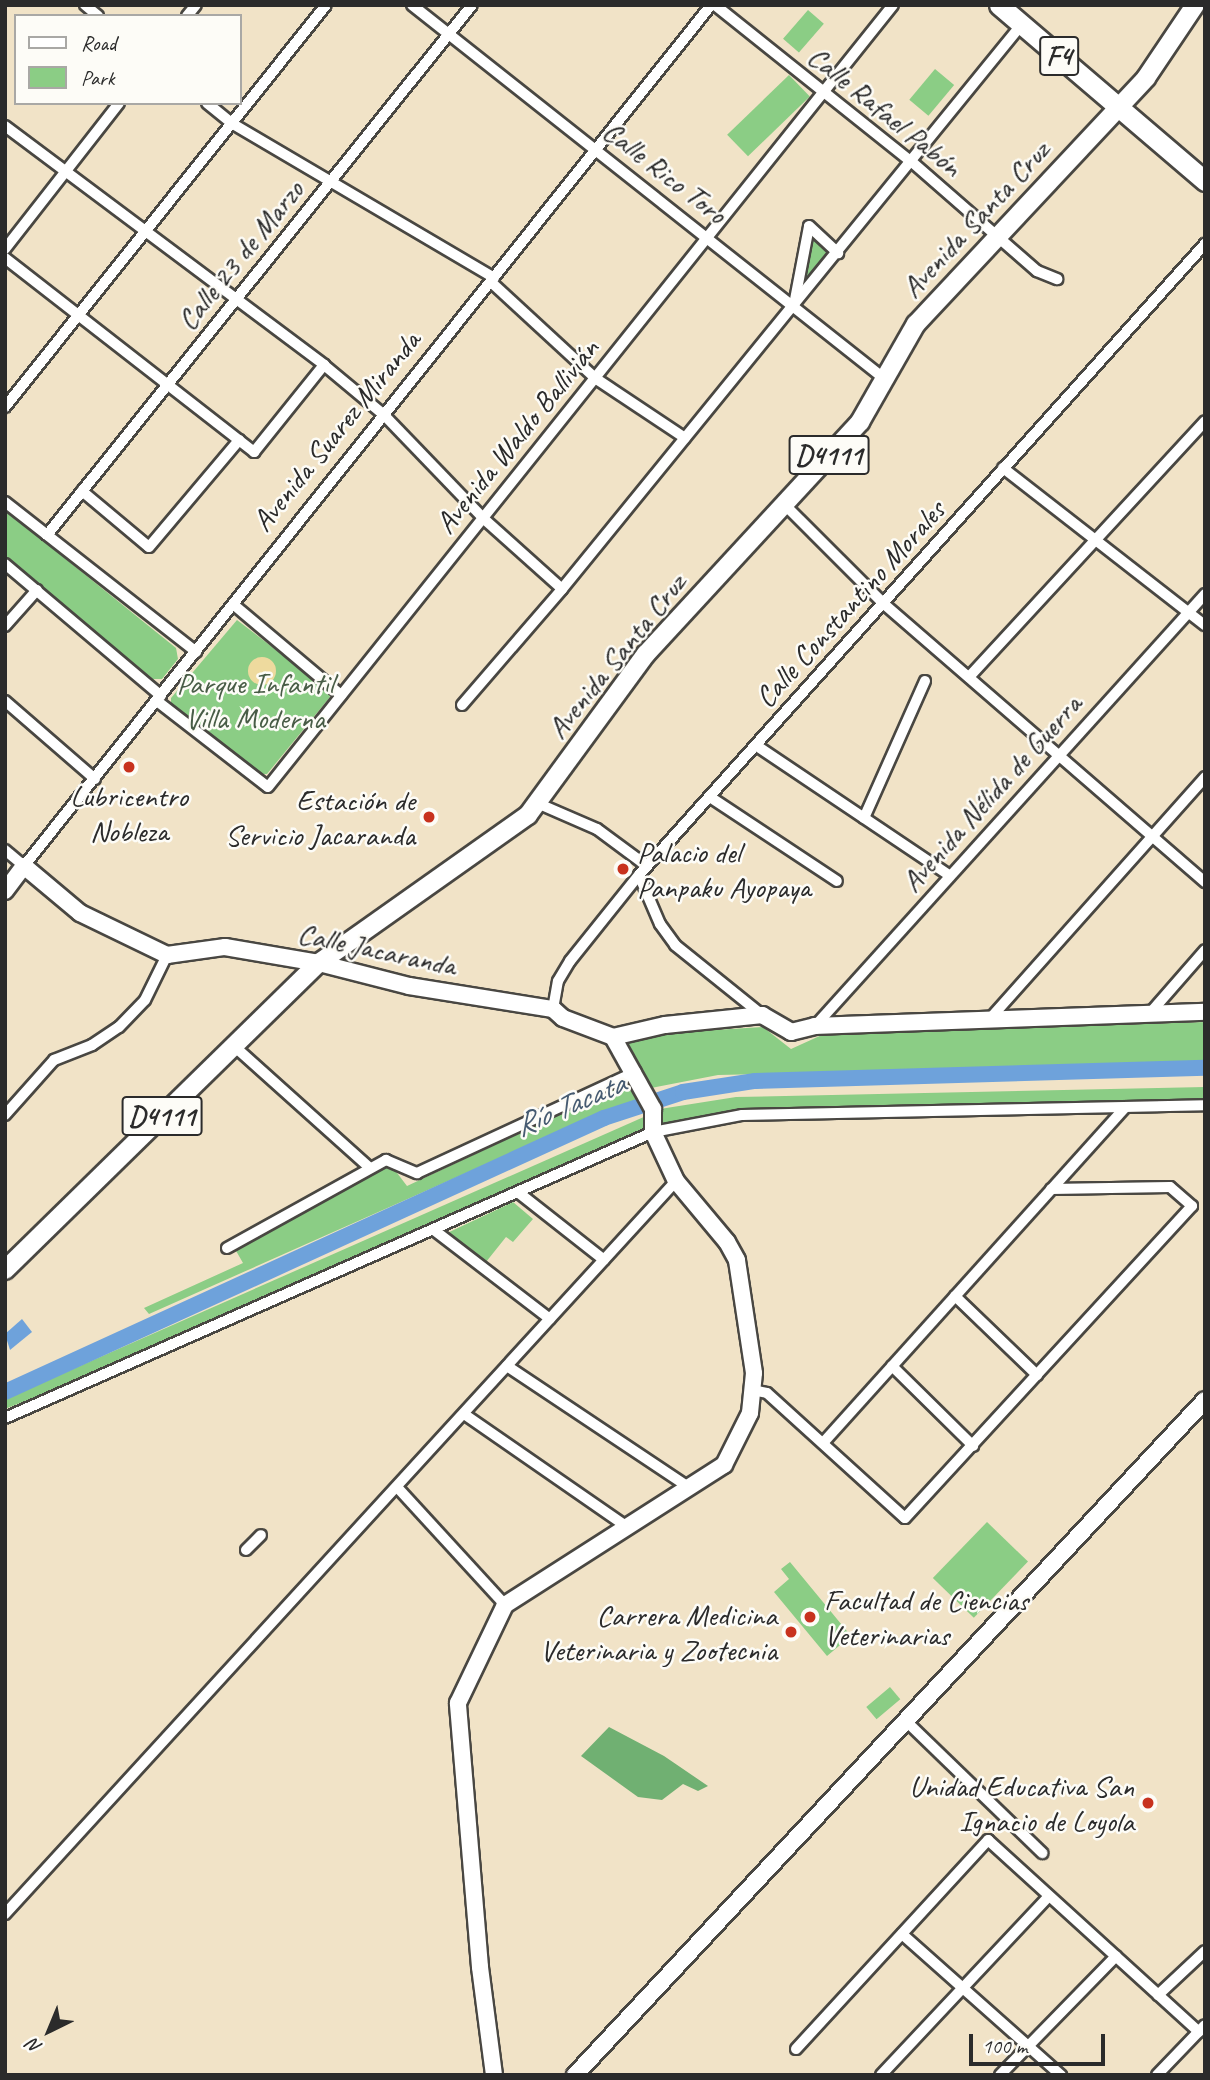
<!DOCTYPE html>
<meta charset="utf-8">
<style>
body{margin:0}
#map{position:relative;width:1210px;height:2080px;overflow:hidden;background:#f1e3c7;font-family:Caveat,sans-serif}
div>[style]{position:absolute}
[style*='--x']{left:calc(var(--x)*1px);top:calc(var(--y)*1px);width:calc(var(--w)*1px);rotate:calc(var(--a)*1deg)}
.green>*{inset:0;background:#8bcd85;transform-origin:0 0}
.forest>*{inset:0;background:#70b072}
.sand>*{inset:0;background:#eeda9e}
.round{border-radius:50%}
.water>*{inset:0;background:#6ea2db}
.river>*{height:16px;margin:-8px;padding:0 8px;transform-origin:8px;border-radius:8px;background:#6ea2db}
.roads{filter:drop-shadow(2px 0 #494742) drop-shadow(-2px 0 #494742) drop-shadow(0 2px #494742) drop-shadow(0 -2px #494742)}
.street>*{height:10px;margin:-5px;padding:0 5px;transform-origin:5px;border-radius:5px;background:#fff}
.secondary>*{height:16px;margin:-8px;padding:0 8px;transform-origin:8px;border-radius:8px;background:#fff}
.primary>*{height:18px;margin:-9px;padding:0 9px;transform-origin:9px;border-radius:9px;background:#fff}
.highway>*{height:19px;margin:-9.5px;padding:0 9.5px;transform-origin:9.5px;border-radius:9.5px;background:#fff}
.dots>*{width:19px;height:19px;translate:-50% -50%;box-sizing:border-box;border:4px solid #fdfcf7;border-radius:50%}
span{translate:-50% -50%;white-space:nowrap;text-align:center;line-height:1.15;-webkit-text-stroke:5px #fdfcf7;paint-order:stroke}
.shield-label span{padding:2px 5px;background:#fdfcf7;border:2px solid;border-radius:5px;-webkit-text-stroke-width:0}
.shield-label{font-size:28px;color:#2b2b2b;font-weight:700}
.street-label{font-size:30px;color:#2b2b2b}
.park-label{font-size:30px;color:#485c46}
.poi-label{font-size:30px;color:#2b2b2b}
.right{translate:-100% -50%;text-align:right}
.left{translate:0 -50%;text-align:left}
.water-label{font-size:32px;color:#465b71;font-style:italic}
.frame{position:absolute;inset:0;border:7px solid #2b2b2b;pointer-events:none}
.legend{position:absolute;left:14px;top:14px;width:228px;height:91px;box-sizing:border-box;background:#fdfcf7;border:2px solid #a9a8a5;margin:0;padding:9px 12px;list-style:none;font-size:21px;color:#2b2b2b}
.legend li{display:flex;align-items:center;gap:14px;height:35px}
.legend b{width:35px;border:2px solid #a9a8a5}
.north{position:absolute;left:14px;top:1996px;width:70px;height:70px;-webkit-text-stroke:5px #fdfcf7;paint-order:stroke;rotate:223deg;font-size:19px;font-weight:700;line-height:28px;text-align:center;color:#2b2b2b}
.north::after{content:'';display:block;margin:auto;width:24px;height:32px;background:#2b2b2b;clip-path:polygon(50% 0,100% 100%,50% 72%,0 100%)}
.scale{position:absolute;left:969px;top:2034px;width:136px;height:32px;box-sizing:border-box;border:4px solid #2b2b2b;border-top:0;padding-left:9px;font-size:21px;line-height:24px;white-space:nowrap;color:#2b2b2b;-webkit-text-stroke:5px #fdfcf7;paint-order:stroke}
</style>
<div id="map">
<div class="green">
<i style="left:808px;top:10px;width:21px;height:38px;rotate:41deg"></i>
<i style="left:935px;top:69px;width:25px;height:40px;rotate:40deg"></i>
<i style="left:789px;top:75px;width:30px;height:86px;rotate:46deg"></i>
<i style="clip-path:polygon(816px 238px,828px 254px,800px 289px,809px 241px)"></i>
<i style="clip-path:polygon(5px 510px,176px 648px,178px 659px,162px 679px,150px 679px,5px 556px)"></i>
<i style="clip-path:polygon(237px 620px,328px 690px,330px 697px,267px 774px,261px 774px,171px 703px,171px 698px)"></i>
<i style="clip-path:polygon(1205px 1022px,1205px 1064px,718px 1075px,651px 1088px,626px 1042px,666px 1033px,763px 1027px,791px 1049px,824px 1034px)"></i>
<i style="clip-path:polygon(631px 1081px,642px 1100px,556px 1133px,149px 1314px,144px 1308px,243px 1263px,235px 1249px,391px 1165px,407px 1186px)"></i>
<i style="clip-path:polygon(1205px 1087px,1205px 1101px,745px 1111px,659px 1127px,660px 1109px,736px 1097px)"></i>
<i style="clip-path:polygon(646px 1116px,647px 1131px,154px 1350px,5px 1409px,5px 1399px)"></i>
<i style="clip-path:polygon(513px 1202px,533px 1219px,513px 1242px,506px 1237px,482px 1267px,443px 1235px)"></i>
<i style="left:987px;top:1522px;width:57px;height:78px;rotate:44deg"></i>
<i style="clip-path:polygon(790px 1562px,851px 1636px,827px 1656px,774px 1592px,789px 1579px,781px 1569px)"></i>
<i style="left:890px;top:1687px;width:16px;height:31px;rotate:50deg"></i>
</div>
<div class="forest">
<i style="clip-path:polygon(609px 1727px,664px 1756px,708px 1786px,698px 1791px,683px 1784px,662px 1800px,638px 1797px,581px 1756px)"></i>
</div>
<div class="sand">
<i class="round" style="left:248px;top:657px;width:28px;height:28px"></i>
</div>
<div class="water">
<i style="clip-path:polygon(22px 1319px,32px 1332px,10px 1350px,5px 1334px)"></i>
</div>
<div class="river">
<i style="--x:5;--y:1392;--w:659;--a:-24.58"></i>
<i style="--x:604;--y:1118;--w:83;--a:-18.2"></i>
<i style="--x:683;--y:1092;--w:73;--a:-8.7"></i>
<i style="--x:755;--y:1081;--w:450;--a:-1.7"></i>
</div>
<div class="roads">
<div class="street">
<i style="--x:85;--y:5;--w:17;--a:40"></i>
<i style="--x:412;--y:5;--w:604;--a:38.35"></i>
<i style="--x:715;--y:5;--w:252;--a:38.6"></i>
<i style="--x:912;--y:162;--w:166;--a:41.1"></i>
<i style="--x:1037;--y:271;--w:22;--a:22"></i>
<i style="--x:187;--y:16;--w:14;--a:-51"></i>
<i style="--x:207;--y:103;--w:33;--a:39"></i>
<i style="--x:233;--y:124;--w:303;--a:30.5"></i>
<i style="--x:5;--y:126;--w:399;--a:36.8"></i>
<i style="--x:324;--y:365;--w:78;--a:39.8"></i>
<i style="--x:384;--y:415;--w:143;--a:46.1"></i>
<i style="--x:483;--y:518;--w:106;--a:41.9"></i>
<i style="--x:809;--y:226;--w:40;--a:43"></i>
<i style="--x:5;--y:249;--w:185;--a:-52"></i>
<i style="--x:5;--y:258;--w:316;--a:37.9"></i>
<i style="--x:254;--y:452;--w:112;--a:-51.2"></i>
<i style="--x:491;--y:282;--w:142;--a:42.7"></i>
<i style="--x:595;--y:378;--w:108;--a:33.7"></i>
<i style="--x:794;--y:305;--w:80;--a:-79.2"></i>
<i style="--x:5;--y:407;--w:514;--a:-51.39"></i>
<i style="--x:1003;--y:468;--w:256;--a:37.9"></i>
<i style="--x:82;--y:491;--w:87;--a:39.9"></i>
<i style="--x:149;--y:547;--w:140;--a:-49.9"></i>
<i style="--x:5;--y:502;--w:243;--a:38.1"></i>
<i style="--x:783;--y:503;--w:143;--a:45"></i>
<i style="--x:884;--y:604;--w:425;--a:40.9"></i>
<i style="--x:47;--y:535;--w:679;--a:-51.27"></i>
<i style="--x:5;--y:564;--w:204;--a:40.2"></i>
<i style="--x:234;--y:605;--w:140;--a:40.1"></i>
<i style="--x:5;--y:626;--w:48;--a:-48.4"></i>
<i style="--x:969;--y:677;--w:348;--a:-47.3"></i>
<i style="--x:5;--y:701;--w:119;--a:40.9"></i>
<i style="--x:157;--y:701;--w:140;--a:37.8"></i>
<i style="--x:268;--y:787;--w:1001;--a:-51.37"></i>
<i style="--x:462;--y:705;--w:153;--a:-49.2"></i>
<i style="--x:562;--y:589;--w:729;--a:-50.85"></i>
<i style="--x:757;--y:746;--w:231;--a:33.9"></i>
<i style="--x:710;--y:797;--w:152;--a:33.5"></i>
<i style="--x:537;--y:803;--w:65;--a:23.4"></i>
<i style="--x:597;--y:829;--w:62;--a:36.5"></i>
<i style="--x:864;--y:818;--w:150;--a:-66"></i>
<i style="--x:5;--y:850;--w:25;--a:40"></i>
<i style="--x:24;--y:866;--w:1101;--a:-51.41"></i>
<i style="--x:639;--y:875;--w:53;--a:66.8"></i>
<i style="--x:660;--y:924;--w:26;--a:54"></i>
<i style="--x:675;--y:945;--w:112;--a:38.8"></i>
<i style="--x:553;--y:1009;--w:28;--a:-80"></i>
<i style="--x:558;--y:981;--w:23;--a:-59"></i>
<i style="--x:570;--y:961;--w:110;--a:-51.3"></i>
<i style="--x:639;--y:875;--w:848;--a:-48.11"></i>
<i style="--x:1151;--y:1012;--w:82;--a:-48.9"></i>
<i style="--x:987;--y:1022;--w:328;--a:-48.3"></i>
<i style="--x:815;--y:1026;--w:582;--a:-47.92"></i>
<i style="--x:234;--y:1046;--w:181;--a:41.9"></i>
<i style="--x:5;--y:1115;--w:74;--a:-48.3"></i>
<i style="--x:54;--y:1060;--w:41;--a:-21.5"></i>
<i style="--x:92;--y:1045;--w:32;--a:-34"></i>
<i style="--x:119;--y:1027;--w:37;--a:-46"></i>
<i style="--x:145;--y:1000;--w:50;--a:-63.9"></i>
<i style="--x:519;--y:1193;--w:108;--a:38.2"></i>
<i style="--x:434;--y:1230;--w:146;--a:37.5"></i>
<i style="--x:227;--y:1248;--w:182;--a:-29"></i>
<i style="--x:386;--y:1160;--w:34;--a:23"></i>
<i style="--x:417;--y:1173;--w:241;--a:-24.8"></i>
<i style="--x:955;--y:1296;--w:114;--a:43.9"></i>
<i style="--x:507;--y:1366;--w:216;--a:33.7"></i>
<i style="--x:892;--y:1366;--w:114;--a:44.6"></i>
<i style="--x:752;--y:1390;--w:15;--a:11"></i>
<i style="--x:767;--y:1393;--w:186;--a:42.2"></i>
<i style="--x:905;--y:1518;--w:424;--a:-47.4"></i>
<i style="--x:1192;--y:1206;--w:29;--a:-139"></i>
<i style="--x:1170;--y:1187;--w:119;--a:179"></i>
<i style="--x:464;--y:1414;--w:197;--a:34.7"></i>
<i style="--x:5;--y:1418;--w:708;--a:-23.81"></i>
<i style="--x:653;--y:1132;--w:91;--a:-10.8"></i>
<i style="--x:742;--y:1115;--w:463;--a:-1.2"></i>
<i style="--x:823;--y:1443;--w:451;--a:-48"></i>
<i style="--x:397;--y:1487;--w:160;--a:47.5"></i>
<i style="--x:246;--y:1550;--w:21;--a:-45"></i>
<i style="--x:906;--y:1721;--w:190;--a:44.1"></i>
<i style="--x:5;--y:1914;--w:994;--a:-47.53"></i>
<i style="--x:902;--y:1934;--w:213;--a:41.6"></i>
<i style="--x:1158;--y:1995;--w:64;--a:-43.1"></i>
<i style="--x:796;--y:2049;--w:284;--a:-47.4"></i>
<i style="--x:988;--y:1840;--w:285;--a:42.3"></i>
<i style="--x:881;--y:2075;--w:245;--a:-46.8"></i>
<i style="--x:1000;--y:2075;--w:166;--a:-45.7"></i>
<i style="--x:1157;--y:2075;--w:69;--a:-46.2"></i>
</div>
<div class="secondary">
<i style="--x:5;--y:891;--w:31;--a:-53"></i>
<i style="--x:24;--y:866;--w:73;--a:40"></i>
<i style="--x:80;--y:913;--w:97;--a:25.8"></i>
<i style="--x:167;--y:955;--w:59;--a:-7.9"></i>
<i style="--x:225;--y:947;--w:95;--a:9.7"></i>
<i style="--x:319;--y:963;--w:93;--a:14.3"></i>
<i style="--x:409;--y:986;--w:146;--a:9.1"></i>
<i style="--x:553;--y:1009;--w:13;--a:42"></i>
<i style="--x:563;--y:1018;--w:53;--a:20.8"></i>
<i style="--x:613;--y:1037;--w:53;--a:-13"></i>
<i style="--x:665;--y:1025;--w:98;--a:-5.9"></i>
<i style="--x:762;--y:1015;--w:34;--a:30"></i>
<i style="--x:791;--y:1032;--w:25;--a:-14"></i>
<i style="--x:815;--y:1026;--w:390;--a:-2.1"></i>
<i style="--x:494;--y:2075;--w:109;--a:-97.4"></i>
<i style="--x:480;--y:1967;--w:265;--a:-94.8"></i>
<i style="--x:458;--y:1703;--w:109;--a:-64.4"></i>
<i style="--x:505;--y:1605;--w:260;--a:-32.6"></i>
<i style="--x:724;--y:1465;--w:58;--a:-63.4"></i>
<i style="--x:750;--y:1413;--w:40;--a:-84.3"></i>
<i style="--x:754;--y:1373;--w:114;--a:-98.6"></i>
<i style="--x:737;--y:1260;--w:21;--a:-119"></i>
<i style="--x:727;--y:1242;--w:80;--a:-129.9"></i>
<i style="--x:676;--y:1181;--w:54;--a:-115.1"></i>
<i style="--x:653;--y:1132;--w:23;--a:-90"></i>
<i style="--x:653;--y:1109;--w:82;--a:-119.1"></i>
<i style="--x:575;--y:2075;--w:923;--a:-46.97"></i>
</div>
<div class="primary">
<i style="--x:5;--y:1270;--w:439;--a:-44.4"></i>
<i style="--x:319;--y:963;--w:256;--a:-35.3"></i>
<i style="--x:528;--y:815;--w:200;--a:-53.8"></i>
<i style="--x:646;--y:654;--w:316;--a:-47.3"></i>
<i style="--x:860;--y:422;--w:113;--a:-60.3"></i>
<i style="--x:916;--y:324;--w:337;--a:-46.9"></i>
<i style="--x:1146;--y:78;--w:88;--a:-56.1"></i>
</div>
<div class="highway">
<i style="--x:999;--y:5;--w:271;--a:40.5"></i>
</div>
</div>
<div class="dots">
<i style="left:129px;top:767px;background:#c8321e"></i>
<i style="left:429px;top:817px;background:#c8321e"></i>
<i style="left:623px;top:869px;background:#c8321e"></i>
<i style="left:810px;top:1617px;background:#c8321e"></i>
<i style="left:791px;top:1632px;background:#c8321e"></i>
<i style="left:1148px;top:1803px;background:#c8321e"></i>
</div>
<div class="shield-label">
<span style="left:1059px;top:56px">F4</span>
<span style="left:829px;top:455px">D4111</span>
<span style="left:162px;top:1116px">D4111</span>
</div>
<div class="street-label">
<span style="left:885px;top:111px;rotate:39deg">Calle Rafael Pabón</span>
<span style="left:665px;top:172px;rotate:38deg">Calle Rico Toro</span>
<span style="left:975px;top:219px;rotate:-47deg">Avenida Santa Cruz</span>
<span style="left:240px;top:255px;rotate:-51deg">Calle 23 de Marzo</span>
<span style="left:336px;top:431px;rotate:-51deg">Avenida Suarez Miranda</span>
<span style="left:517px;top:436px;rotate:-51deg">Avenida Waldo Ballivián</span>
<span style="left:850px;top:604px;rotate:-48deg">Calle Constantino Morales</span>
<span style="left:616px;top:656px;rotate:-51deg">Avenida Santa Cruz</span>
<span style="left:991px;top:793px;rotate:-48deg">Avenida Nélida de Guerra</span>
<span style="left:377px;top:949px;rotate:12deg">Calle Jacaranda</span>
</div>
<div class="park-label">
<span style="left:255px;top:700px">Parque Infantil<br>Villa Moderna</span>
</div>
<div class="poi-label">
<span style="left:129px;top:813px">Lubricentro<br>Nobleza</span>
<span class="right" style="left:415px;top:817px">Estación de<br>Servicio Jacaranda</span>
<span class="left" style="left:637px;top:869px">Palacio del<br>Panpaku Ayopaya</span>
<span class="left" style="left:824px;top:1617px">Facultad de Ciencias<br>Veterinarias</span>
<span class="right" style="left:777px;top:1632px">Carrera Medicina<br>Veterinaria y Zootecnia</span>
<span class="right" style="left:1134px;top:1803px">Unidad Educativa San<br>Ignacio de Loyola</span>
</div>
<div class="water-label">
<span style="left:570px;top:1105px;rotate:-23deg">Río Tacata</span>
</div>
<div class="frame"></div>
<ul class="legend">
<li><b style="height:9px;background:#fff"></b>Road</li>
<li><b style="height:19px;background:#8bcd85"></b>Park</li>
</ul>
<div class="north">N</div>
<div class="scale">100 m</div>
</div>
